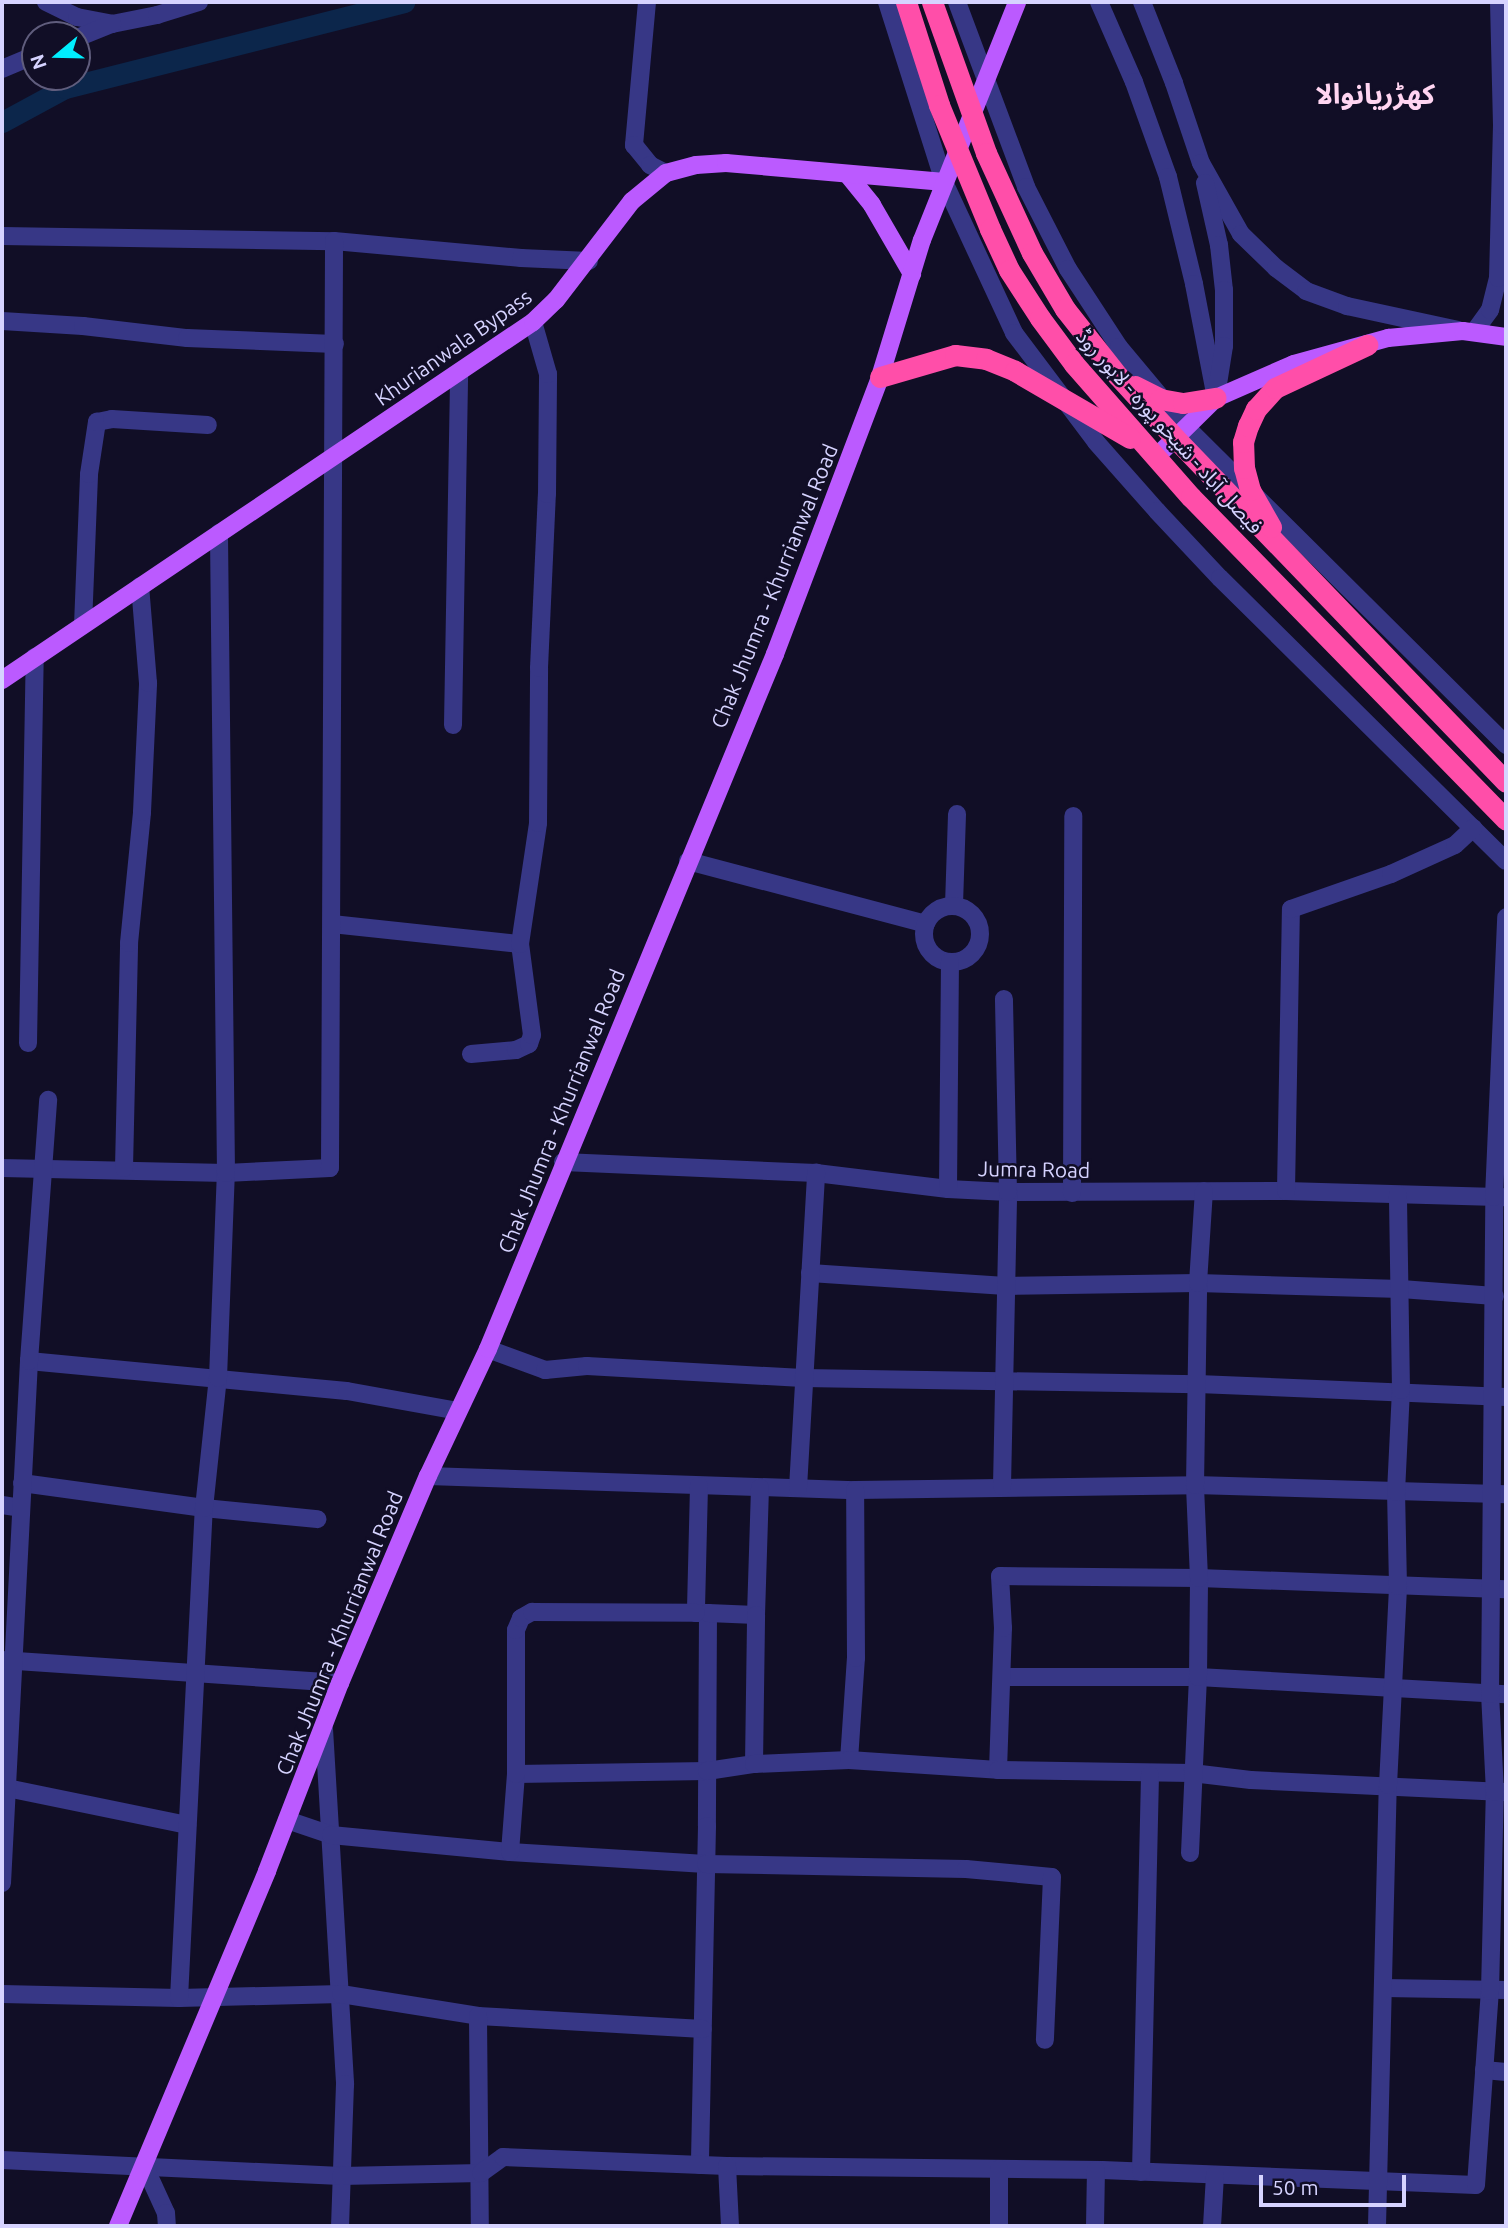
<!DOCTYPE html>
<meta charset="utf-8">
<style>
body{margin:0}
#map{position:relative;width:1508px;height:2228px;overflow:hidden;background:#110e26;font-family:Ubuntu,"Noto Sans Arabic",sans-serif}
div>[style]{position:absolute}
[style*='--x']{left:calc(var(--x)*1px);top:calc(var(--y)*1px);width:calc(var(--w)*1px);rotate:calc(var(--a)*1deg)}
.canal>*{height:21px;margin:-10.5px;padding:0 10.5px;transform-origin:10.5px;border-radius:10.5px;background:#0c264b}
.minor>*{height:18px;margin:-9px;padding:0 9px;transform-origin:9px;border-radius:9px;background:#373786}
.minor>.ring{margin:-9px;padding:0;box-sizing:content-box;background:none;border:18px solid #373786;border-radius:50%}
.major>*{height:18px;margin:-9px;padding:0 9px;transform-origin:9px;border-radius:9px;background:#bb5aff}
.highway>*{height:21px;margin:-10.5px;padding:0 10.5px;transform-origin:10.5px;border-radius:10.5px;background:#ff4ea9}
span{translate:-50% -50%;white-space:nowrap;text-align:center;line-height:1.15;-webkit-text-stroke:5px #110e26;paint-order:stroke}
.street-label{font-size:21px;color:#d6d3ff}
.district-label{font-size:28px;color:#ffd5f1;font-weight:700}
.frame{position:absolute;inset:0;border:4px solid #d6d3ff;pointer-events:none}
.north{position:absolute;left:21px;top:21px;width:70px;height:70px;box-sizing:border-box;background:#110e26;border:2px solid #605d7d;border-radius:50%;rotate:251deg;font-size:19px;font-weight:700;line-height:28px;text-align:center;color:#d6d3ff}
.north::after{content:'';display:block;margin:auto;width:24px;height:32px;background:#00eefe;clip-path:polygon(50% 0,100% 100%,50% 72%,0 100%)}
.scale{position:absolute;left:1259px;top:2175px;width:147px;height:32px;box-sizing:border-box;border:4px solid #d6d3ff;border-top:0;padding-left:9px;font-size:21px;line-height:24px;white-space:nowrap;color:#d6d3ff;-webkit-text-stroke:5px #110e26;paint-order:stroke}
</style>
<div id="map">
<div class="canal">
<i style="--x:2;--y:122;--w:72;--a:-28.4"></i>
<i style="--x:65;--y:88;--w:350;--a:-14.2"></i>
</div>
<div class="minor">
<i style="--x:46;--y:2;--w:34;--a:26"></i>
<i style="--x:77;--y:17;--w:36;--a:11"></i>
<i style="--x:112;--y:24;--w:46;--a:-11.3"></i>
<i style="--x:157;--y:15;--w:44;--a:-17.2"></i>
<i style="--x:647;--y:2;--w:144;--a:95.2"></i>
<i style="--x:634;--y:145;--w:26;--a:51"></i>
<i style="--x:650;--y:165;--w:18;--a:27"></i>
<i style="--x:887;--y:2;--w:189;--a:72.4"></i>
<i style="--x:944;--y:182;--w:166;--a:65.1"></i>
<i style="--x:1014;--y:333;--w:136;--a:53"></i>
<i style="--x:1096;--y:442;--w:92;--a:48.5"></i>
<i style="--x:1157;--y:511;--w:92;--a:46.8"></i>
<i style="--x:1220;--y:578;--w:402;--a:44.7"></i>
<i style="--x:957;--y:2;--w:197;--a:69.5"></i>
<i style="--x:1026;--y:187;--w:92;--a:62.9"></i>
<i style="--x:1068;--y:269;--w:93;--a:56.8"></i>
<i style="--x:1119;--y:347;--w:103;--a:50.1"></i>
<i style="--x:1185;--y:426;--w:453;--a:44.8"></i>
<i style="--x:1099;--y:2;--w:87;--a:66.4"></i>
<i style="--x:1134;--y:82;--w:101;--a:70.3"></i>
<i style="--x:1168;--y:177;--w:110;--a:76.3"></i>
<i style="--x:1194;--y:284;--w:116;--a:79.1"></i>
<i style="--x:1142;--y:2;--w:87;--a:68.4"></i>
<i style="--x:1174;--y:83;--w:84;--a:71.4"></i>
<i style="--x:1201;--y:163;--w:81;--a:60.6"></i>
<i style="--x:1241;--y:234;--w:49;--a:44.2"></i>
<i style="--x:1276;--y:268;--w:38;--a:37"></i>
<i style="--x:1306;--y:291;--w:44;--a:20.1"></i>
<i style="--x:1347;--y:306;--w:114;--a:12.2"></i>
<i style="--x:77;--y:38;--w:38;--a:-22"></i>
<i style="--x:2;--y:69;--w:36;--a:-23"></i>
<i style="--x:1205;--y:183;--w:64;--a:77.3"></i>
<i style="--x:1219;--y:245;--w:45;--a:83.7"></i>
<i style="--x:1224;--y:290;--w:56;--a:90"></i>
<i style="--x:1224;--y:346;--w:38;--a:99"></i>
<i style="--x:2;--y:236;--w:332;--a:0.9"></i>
<i style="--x:334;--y:241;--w:188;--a:5.2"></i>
<i style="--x:521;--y:258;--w:68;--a:2.5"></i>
<i style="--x:2;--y:321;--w:81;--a:3.5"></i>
<i style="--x:83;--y:326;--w:105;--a:6.6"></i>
<i style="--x:187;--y:338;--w:148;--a:2.3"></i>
<i style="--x:1474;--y:332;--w:27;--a:-54"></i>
<i style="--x:1490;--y:310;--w:33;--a:-76"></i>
<i style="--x:1498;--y:278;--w:153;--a:-88.5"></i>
<i style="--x:1502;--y:125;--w:123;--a:-91.4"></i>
<i style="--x:83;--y:625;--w:151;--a:-87.7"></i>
<i style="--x:89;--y:474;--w:53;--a:-81.3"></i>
<i style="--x:97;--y:422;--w:15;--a:-11"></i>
<i style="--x:112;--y:419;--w:96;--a:3.6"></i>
<i style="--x:453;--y:725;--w:353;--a:-89"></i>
<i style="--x:688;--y:861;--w:246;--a:14.8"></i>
<i style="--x:954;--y:905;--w:91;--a:-88.1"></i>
<i class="ring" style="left:924px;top:906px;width:38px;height:38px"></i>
<i style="--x:332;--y:924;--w:189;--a:6.1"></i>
<i style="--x:28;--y:1043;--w:386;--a:-89"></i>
<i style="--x:471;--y:1054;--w:45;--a:-5.1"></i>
<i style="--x:516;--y:1050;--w:14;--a:-25"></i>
<i style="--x:529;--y:1044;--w:9;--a:-72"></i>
<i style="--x:532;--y:1035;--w:92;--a:-97.5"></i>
<i style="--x:520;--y:944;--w:122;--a:-81.5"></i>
<i style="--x:538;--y:823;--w:155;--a:-89.6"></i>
<i style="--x:539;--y:668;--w:174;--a:-87.4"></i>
<i style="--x:547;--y:494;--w:120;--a:-89.5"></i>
<i style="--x:548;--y:374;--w:54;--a:-106.1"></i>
<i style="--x:563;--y:1162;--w:253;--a:2.5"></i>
<i style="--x:816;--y:1173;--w:133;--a:6.9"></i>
<i style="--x:948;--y:1189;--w:60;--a:2.9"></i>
<i style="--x:1008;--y:1192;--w:278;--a:-0.2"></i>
<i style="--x:1286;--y:1191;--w:220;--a:1.6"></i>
<i style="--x:2;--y:1168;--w:224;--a:1.3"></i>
<i style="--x:226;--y:1173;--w:104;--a:-2.8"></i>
<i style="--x:330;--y:1168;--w:927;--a:-89.75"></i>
<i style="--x:124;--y:1168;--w:225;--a:-88.7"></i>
<i style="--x:129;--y:943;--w:132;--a:-84.3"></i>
<i style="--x:142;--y:812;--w:129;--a:-87.3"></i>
<i style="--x:148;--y:683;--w:97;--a:-94.7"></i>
<i style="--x:948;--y:1189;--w:227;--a:-89.5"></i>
<i style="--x:1286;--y:1191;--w:282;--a:-89"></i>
<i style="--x:1291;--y:909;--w:106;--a:-19.3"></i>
<i style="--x:1391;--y:874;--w:70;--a:-24.4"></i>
<i style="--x:1455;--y:845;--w:25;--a:-43"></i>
<i style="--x:1072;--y:1193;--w:377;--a:-89.8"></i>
<i style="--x:810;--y:1273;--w:196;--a:3.8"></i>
<i style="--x:1006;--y:1286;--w:192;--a:-0.9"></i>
<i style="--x:1198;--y:1283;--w:203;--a:1.7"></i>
<i style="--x:1401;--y:1289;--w:94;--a:4.3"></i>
<i style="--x:488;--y:1349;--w:61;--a:20.2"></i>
<i style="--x:545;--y:1370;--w:42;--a:-5.4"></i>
<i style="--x:587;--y:1366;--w:216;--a:3.2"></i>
<i style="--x:803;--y:1378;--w:395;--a:0.9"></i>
<i style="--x:1198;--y:1384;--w:308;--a:2.4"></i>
<i style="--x:29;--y:1361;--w:319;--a:5.4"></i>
<i style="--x:347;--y:1391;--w:113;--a:10.2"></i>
<i style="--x:428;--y:1476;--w:427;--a:1.9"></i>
<i style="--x:855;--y:1490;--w:340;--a:-0.8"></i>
<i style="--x:1195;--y:1485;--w:311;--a:1.7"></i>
<i style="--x:22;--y:1483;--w:184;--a:7.8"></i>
<i style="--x:204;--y:1508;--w:114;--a:5.6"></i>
<i style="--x:699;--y:1486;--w:127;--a:91.4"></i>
<i style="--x:696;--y:1613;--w:12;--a:0"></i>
<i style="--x:708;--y:1613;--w:213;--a:90.3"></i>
<i style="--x:707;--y:1826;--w:339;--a:91.2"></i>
<i style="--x:1002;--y:1486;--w:294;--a:-88.8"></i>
<i style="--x:1008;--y:1192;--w:193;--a:-91.2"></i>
<i style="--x:798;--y:1488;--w:316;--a:-86.7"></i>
<i style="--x:2;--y:1505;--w:19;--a:9"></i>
<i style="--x:708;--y:1613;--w:48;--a:2.4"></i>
<i style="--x:756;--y:1615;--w:127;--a:-88.2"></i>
<i style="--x:2;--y:1660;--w:339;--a:3.9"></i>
<i style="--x:1002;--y:1677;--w:196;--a:0"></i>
<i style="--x:1198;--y:1677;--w:308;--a:3.2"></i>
<i style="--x:324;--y:1729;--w:356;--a:86.6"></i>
<i style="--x:345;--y:2084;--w:142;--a:92"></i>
<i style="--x:849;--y:1760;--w:102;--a:-86.1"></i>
<i style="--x:856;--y:1658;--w:168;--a:-90.3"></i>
<i style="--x:754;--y:1764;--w:149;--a:-89.2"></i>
<i style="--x:998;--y:1770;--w:142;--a:-88"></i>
<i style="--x:1003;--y:1628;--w:52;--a:-93.3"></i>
<i style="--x:1000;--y:1576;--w:199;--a:0.6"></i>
<i style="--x:1199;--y:1578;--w:307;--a:2.1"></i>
<i style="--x:516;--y:1774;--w:191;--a:-0.9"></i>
<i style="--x:707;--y:1771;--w:48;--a:-8.5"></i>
<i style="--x:754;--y:1764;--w:95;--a:-2.4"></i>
<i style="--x:849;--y:1760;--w:149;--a:3.8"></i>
<i style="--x:998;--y:1770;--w:194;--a:0.9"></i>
<i style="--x:1192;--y:1773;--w:59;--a:6.8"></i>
<i style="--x:1251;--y:1780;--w:253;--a:2.7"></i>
<i style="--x:7;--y:1788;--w:184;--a:11.6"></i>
<i style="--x:287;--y:1820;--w:46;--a:18.8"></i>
<i style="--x:331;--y:1835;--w:180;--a:5.4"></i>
<i style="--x:510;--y:1852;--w:196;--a:3.5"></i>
<i style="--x:706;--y:1864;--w:260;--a:1.1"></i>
<i style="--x:966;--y:1869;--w:86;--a:5.3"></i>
<i style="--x:1052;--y:1877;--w:163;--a:92.5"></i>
<i style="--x:510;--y:1852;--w:78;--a:-85.6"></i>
<i style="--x:516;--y:1774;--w:144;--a:-90"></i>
<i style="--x:516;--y:1630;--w:13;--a:-67"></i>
<i style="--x:521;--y:1618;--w:13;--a:-29"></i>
<i style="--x:532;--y:1612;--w:164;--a:0.3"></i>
<i style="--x:1190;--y:1853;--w:176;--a:-87.4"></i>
<i style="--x:1198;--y:1677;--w:99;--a:-89.4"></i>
<i style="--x:1199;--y:1578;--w:93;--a:-92.5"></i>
<i style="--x:1195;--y:1485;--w:202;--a:-89.1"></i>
<i style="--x:1198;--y:1283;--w:92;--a:-86.3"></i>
<i style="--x:2;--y:1883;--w:523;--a:-87.04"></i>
<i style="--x:29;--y:1361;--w:262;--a:-85.8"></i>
<i style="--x:1384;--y:1988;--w:122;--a:0.9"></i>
<i style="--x:2;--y:1994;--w:177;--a:1.3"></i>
<i style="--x:179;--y:1998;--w:162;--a:-1.4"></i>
<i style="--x:341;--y:1994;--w:139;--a:9.1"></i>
<i style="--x:478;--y:2016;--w:225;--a:3.3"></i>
<i style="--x:179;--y:1998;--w:491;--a:-87.1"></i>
<i style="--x:204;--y:1508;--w:131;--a:-83.9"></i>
<i style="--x:218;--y:1378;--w:205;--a:-87.8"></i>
<i style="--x:226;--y:1173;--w:640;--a:-90.63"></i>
<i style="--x:478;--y:2016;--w:210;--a:89.5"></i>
<i style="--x:1484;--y:2070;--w:22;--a:5"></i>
<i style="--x:2;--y:2160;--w:339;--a:2.7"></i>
<i style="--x:341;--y:2176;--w:140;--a:-1.2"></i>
<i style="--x:481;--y:2173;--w:27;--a:-36"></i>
<i style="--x:503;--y:2157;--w:224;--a:2.3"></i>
<i style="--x:727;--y:2166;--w:375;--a:0.6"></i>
<i style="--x:1102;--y:2170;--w:374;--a:2.3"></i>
<i style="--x:1476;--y:2185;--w:195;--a:-85.9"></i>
<i style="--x:1490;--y:1991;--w:199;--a:-88.6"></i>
<i style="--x:1495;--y:1792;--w:98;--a:-92.9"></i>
<i style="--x:1490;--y:1694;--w:497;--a:-89.5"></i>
<i style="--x:1494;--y:1197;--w:280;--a:-87.5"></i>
<i style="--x:144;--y:2165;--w:53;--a:65.4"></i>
<i style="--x:166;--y:2213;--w:13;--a:86"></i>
<i style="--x:727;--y:2166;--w:60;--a:87.1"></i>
<i style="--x:1141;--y:2172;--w:397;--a:-88.7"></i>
<i style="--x:999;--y:2226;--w:57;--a:-90"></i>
<i style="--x:1095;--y:2226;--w:56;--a:-89"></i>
<i style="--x:1212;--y:2226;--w:51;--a:-86.6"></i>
<i style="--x:1377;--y:2226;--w:441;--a:-88.6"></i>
<i style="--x:1388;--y:1785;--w:199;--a:-87.1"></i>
<i style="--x:1398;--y:1586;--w:94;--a:-91.2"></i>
<i style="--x:1396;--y:1492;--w:102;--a:-87.2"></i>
<i style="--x:1401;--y:1390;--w:195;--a:-90.9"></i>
</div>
<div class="major">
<i style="--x:848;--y:175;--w:38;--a:51"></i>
<i style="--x:872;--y:205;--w:80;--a:59.9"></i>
<i style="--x:1156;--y:457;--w:84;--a:-44.5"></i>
<i style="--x:1216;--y:398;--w:85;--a:-23.6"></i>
<i style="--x:1294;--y:364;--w:98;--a:-15.5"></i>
<i style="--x:1388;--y:338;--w:75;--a:-5.3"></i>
<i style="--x:1463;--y:331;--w:43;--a:7.9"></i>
<i style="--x:2;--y:680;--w:640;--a:-33.99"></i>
<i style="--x:533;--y:322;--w:32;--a:-44"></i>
<i style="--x:556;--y:300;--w:125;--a:-52.5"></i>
<i style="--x:632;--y:201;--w:44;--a:-39.5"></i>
<i style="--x:666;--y:173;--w:31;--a:-15"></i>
<i style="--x:696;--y:165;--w:30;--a:-4"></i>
<i style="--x:726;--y:163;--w:219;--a:5"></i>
<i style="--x:118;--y:2226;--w:385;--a:-67.2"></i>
<i style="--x:267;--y:1871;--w:202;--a:-68.8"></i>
<i style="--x:340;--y:1683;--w:225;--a:-67"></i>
<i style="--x:428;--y:1476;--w:140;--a:-64.7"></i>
<i style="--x:488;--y:1349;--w:752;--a:-67.56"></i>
<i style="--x:775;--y:654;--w:296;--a:-69.2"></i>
<i style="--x:880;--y:377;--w:143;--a:-73"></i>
<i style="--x:922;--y:240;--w:256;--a:-68.2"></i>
</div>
<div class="highway">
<i style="--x:906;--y:2;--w:108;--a:72.2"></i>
<i style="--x:939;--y:105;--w:134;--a:67.6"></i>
<i style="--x:990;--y:229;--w:45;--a:65.1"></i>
<i style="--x:1009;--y:270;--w:57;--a:57.1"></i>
<i style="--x:1040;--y:318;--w:57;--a:53.5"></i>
<i style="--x:1074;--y:364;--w:177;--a:48.7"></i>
<i style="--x:1191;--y:497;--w:451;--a:45.7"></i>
<i style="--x:932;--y:2;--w:160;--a:70.3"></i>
<i style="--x:986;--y:153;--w:110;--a:65.3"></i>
<i style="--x:1032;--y:253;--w:65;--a:59.5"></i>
<i style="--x:1065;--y:309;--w:85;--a:51.7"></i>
<i style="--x:1118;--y:376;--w:84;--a:47.4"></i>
<i style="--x:1175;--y:438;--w:477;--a:46.1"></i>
<i style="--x:880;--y:377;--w:78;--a:-16.3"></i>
<i style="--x:955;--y:355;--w:31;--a:7"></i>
<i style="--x:986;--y:359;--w:31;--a:22"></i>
<i style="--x:1015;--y:371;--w:133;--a:30.2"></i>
<i style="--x:1135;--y:386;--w:28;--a:27"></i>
<i style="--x:1160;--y:399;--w:23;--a:10"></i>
<i style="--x:1183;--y:403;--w:33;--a:-9"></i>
<i style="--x:1271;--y:527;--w:43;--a:-119.6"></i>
<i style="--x:1250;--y:490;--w:23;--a:-105"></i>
<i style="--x:1244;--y:468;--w:26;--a:-92"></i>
<i style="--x:1243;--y:442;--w:17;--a:-73"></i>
<i style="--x:1248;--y:426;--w:19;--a:-65"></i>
<i style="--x:1256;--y:409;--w:28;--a:-48"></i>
<i style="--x:1275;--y:388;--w:102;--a:-25.1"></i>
</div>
<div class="street-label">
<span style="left:453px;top:347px;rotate:-35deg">Khurianwala Bypass</span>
<span style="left:1170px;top:431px;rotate:48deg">فیصل آباد - شیخو پورہ - لاہور روڈ</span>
<span style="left:774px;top:586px;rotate:-68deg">Chak Jhumra - Khurrianwal Road</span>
<span style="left:561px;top:1111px;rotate:-68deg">Chak Jhumra - Khurrianwal Road</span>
<span style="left:1034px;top:1169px;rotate:1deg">Jumra Road</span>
<span style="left:339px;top:1633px;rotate:-68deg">Chak Jhumra - Khurrianwal Road</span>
</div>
<div class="district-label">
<span style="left:1375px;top:94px">کھڑریانوالا</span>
</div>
<div class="frame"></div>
<div class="north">N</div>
<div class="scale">50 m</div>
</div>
